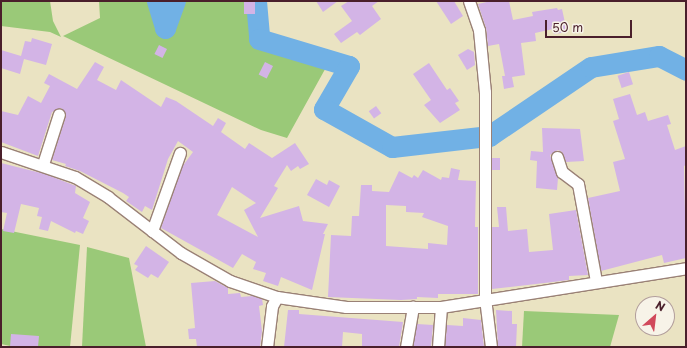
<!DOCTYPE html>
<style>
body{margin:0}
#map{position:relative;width:687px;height:348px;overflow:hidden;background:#eae3c2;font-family:"Playpen Sans",sans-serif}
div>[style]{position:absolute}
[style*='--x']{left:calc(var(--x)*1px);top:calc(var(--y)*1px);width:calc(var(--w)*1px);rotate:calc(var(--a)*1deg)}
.green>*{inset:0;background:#9ac978}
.river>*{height:21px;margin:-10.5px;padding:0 10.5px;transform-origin:10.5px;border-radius:10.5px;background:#71b1e5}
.building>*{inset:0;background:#d3b4e6;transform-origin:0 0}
.roads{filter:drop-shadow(1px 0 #9a8176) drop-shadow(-1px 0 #9a8176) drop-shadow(0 1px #9a8176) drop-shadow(0 -1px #9a8176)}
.minor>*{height:11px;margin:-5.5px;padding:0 5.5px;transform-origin:5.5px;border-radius:5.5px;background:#fff}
span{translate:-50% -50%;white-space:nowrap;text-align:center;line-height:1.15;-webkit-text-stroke:3px #f7f3e8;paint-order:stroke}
.frame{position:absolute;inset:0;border:2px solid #4a1f2b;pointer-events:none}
.north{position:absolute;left:635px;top:296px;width:40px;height:40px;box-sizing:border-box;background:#f7f3e8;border:1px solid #b29e9c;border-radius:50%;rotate:28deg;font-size:11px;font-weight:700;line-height:16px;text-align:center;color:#4a1f2b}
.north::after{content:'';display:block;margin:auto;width:14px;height:18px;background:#d1495b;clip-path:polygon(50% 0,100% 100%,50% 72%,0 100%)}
.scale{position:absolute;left:545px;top:20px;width:87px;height:18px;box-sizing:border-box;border:2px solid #4a1f2b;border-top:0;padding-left:5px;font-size:12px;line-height:14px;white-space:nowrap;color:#4a1f2b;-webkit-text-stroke:3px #f7f3e8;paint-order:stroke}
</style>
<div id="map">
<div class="green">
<i style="clip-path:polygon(1px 1px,50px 1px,53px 21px,61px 37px,50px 32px,1px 26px)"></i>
<i style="clip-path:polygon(99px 1px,164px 1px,166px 8px,169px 1px,262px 1px,264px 35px,334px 53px,287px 138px,261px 130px,63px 36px,100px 18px)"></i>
<i style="clip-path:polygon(1px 229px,80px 245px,70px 347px,15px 347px,1px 344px)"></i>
<i style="clip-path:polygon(87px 247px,129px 258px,146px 347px,82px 347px)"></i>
<i style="clip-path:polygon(524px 311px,619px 315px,610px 347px,522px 347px)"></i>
</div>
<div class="river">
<i style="--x:157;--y:1;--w:28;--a:73"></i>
<i style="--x:165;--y:28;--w:29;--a:-70"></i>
<i style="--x:256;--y:1;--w:38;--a:85"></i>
<i style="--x:259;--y:39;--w:94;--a:16.7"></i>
<i style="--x:349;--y:66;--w:50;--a:120.2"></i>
<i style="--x:324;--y:109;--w:78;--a:29.2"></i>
<i style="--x:392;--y:147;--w:98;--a:-6.5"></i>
<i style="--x:489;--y:136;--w:123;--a:-34.1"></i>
<i style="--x:591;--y:67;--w:69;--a:-9.2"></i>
<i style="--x:659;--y:56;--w:30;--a:27"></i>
</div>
<div class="building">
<i style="left:244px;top:1px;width:11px;height:13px"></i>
<i style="clip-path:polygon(316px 1px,338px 1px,323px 12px)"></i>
<i style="clip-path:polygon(349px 1px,379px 1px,372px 6px,381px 19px,360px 35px,357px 32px,341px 43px,334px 34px,352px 21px,341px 6px)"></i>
<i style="clip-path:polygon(436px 1px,454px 1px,463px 16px,451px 24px)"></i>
<i style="clip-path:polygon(491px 1px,509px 1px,513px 20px,533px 16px,532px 12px,557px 8px,558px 10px,562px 9px,567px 32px,554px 34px,553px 29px,535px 33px,536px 41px,521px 43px,525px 75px,512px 77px,514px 87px,504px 89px,502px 76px,505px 76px,499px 44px,488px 46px,486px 28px,478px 4px)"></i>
<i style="clip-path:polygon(32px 38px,52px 44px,46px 65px,24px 59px,20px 74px,1px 68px,1px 50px,21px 56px,25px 41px,31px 42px)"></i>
<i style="left:159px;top:45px;width:9px;height:10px;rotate:27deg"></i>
<i style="clip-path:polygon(468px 49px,474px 52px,475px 65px,467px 70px,458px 55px)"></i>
<i style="clip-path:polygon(evenodd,95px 62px,104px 67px,97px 80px,116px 90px,121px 80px,161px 107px,166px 97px,176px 101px,213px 126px,218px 118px,226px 123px,221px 132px,245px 149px,249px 143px,272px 158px,295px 143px,309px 164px,300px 169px,298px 166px,291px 171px,287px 165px,274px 186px,278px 188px,260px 218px,299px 206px,303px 221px,328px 224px,323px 234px,325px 234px,312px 290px,281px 277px,278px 286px,263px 281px,266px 273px,253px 269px,256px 262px,242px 254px,233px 268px,161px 228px,182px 167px,193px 152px,178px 141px,168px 159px,152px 210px,145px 206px,142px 212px,126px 201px,129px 197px,123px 193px,80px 171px,65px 166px,66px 164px,52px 160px,66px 116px,61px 108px,52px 112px,38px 156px,1px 142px,1px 111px,18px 115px,28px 96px,41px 103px,50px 86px,44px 83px,49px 74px,77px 89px,95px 62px,232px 187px,256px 203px,244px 210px,258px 237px,217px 215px,232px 187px)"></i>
<i style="left:265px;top:62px;width:9px;height:14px;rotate:27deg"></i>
<i style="clip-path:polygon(429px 63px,447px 90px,450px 88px,459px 101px,455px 103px,460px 110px,440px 123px,424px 105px,431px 100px,413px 74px)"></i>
<i style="left:629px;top:72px;width:13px;height:12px;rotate:72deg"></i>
<i style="clip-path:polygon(630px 94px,637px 115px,645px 112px,648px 121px,668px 115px,671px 124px,667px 125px,675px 150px,686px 146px,686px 165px,684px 166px,686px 258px,664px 263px,662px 255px,601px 271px,588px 198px,620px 191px,613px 162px,625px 159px,613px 121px,619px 119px,613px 99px)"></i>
<i style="left:376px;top:106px;width:9px;height:9px;rotate:54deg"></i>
<i style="clip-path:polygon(542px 128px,580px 129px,584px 161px,566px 162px,562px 152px,558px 150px,550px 155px,558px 178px,557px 190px,536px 188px,537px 161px,530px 160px,531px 151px,543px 152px)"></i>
<i style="left:492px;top:158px;width:8px;height:12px"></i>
<i style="clip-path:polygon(1px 163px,45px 174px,76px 186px,75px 193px,90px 202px,83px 218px,89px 221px,83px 234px,76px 231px,75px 233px,51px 221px,48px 231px,39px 229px,42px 217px,37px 216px,39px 208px,21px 204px,14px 233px,3px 231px,7px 213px,1px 212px)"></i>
<i style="clip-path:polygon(evenodd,451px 168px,460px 170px,458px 180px,476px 181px,475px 227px,478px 227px,478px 294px,438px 294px,438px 298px,417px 297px,417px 299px,401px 300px,328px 297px,331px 235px,351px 236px,352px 216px,359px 216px,361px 185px,372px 185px,372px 191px,389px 192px,399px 171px,412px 178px,414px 175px,418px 178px,423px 170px,441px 180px,442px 177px,449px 178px,451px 168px,386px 205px,406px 206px,406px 212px,424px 213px,422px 217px,448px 226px,447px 245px,428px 243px,428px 249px,386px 246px,386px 205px)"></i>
<i style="clip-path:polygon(316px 179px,327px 185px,329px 180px,340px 186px,329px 207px,307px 195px)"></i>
<i style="clip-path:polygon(497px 207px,506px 207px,508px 231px,527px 229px,529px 252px,553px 250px,549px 214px,576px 210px,588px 275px,569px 276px,569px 280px,553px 282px,492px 289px,492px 227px,499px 227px)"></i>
<i style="clip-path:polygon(146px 246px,169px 262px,158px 278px,151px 274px,148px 278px,135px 270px,138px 266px,134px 264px)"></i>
<i style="clip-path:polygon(215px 281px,228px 288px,228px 294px,240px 293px,241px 297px,253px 296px,262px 299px,263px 305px,259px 306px,262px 331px,260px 347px,197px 347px,196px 339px,189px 339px,188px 329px,195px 328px,191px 283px)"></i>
<i style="clip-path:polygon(288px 310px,299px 310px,299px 314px,403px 322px,399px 347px,362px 347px,362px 334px,343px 332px,342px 347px,284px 347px)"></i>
<i style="clip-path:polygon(496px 310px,512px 311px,512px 324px,517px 324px,516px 347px,498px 347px)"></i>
<i style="clip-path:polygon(463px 318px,481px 320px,484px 347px,445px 347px,447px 325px,463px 326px)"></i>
<i style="clip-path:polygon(417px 324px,433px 325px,431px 347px,413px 347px)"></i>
<i style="clip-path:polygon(11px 334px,39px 336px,38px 347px,10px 347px)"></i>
</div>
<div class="roads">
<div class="minor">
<i style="--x:469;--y:1;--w:31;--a:71"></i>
<i style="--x:479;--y:30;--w:62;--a:84.5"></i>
<i style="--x:485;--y:92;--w:206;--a:90"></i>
<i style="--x:485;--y:298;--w:49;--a:83"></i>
<i style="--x:1;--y:152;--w:78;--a:18.7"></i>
<i style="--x:75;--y:177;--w:39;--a:31"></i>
<i style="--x:108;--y:197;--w:92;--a:37.5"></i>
<i style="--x:181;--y:253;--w:56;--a:29.7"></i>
<i style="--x:230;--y:281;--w:50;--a:18.8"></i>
<i style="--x:277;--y:297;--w:70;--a:8.2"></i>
<i style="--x:346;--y:307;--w:95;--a:0"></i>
<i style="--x:441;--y:307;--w:248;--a:-9"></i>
<i style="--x:557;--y:157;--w:16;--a:72"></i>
<i style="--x:562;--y:172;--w:20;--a:37"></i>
<i style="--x:578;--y:184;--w:99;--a:79.5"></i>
<i style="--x:43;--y:164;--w:52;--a:-72.3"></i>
<i style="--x:152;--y:231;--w:83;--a:-70.3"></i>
<i style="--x:267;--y:347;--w:41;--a:-83"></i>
<i style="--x:272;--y:306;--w:10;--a:-61"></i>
<i style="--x:406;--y:347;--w:41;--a:-80.1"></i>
<i style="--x:438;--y:347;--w:40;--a:-85.7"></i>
</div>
</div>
<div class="frame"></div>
<div class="north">N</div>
<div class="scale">50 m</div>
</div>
